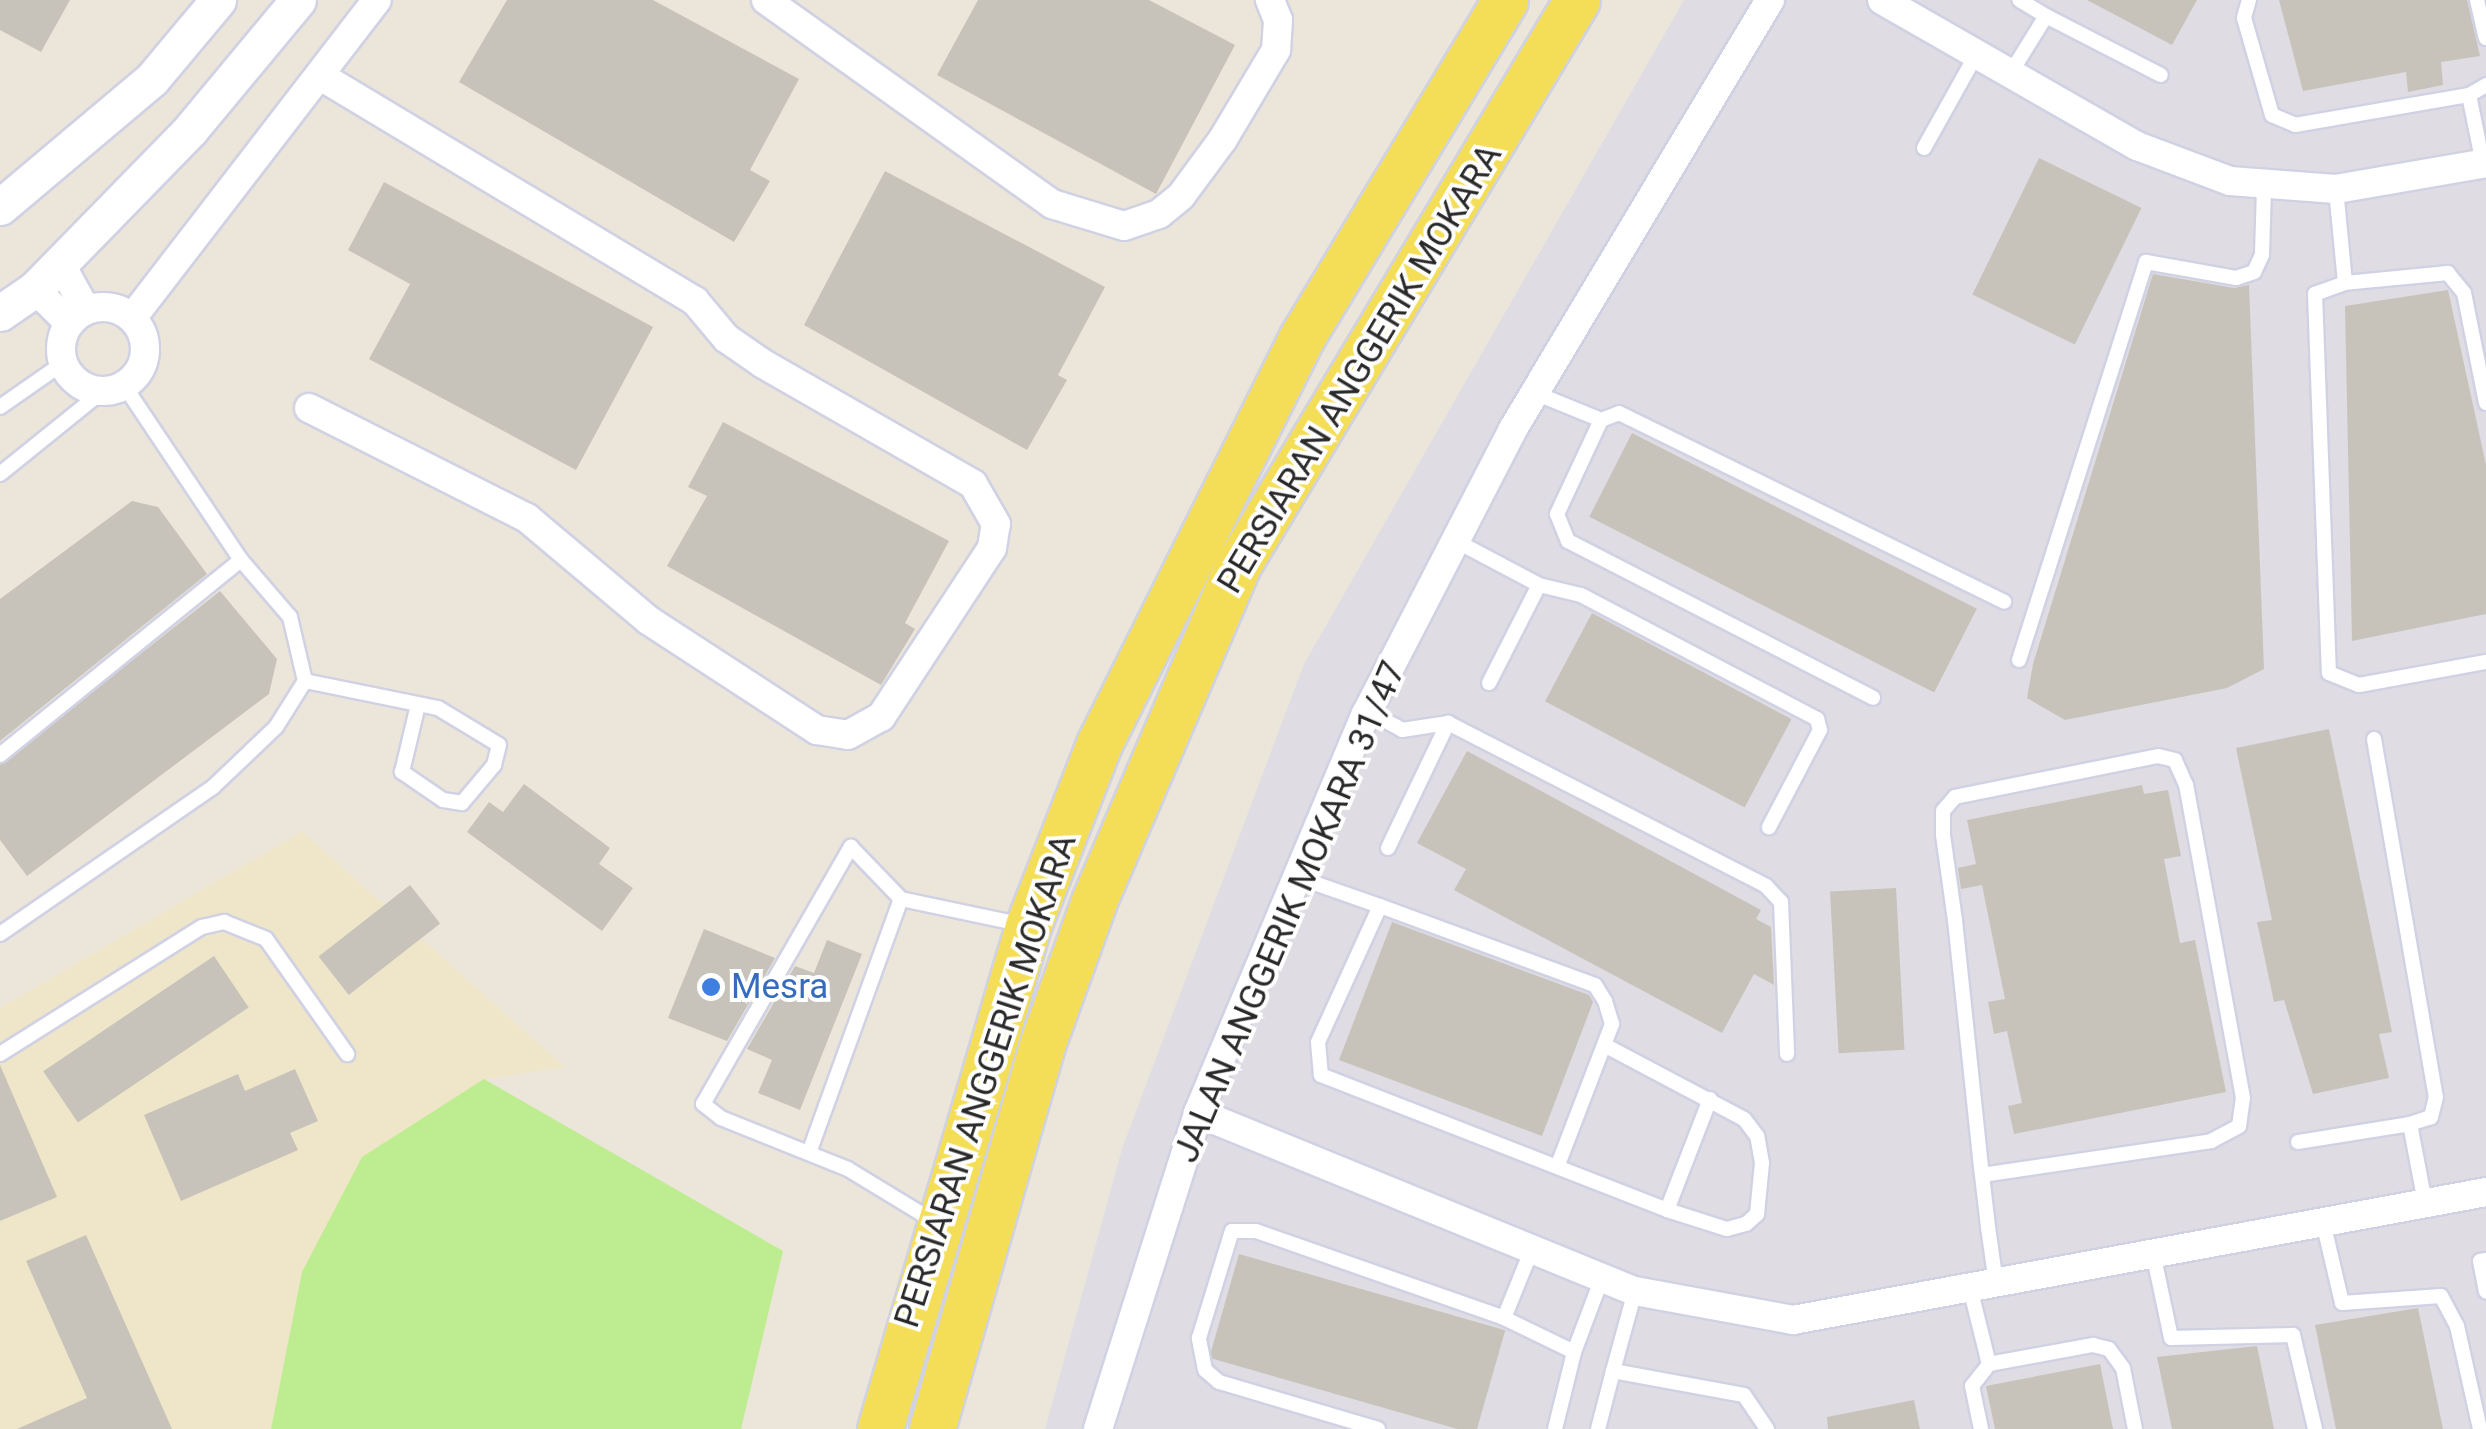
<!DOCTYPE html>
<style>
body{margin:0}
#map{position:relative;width:2486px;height:1429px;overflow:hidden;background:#ece6da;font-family:Roboto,sans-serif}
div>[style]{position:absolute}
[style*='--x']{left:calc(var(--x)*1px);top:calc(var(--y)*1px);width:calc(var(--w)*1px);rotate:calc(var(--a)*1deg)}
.industrial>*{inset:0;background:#dfdce4}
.education>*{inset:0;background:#efe6c9}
.pitch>*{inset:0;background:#bded90}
.building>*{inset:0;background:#c7c3ba;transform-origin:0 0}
.roads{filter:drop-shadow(2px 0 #d0d2e3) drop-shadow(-2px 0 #d0d2e3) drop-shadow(0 2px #d0d2e3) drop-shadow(0 -2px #d0d2e3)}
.service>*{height:14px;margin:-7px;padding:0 7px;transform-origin:7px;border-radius:7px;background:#fff}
.minor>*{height:28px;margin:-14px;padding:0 14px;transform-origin:14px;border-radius:14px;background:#fff}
.minor>.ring{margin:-14px;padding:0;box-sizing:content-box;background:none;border:28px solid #fff;border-radius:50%}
.tertiary>*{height:35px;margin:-17.5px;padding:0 17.5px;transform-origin:17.5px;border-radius:17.5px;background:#fff}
.primary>*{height:45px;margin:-22.5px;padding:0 22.5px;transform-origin:22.5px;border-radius:22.5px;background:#f5de57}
.dots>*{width:28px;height:28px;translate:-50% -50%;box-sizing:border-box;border:5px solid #fff;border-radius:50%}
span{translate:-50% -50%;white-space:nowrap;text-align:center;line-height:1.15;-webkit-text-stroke:8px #fff;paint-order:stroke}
.street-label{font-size:35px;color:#292929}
.shop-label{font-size:35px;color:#366cbe}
.left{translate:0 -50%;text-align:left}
</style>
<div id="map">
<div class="industrial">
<i style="clip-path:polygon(1684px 0,2486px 0,2486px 1429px,1045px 1429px,1122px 1149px,1304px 664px)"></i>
</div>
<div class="education">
<i style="clip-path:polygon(302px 831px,565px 1067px,484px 1079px,302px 1272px,271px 1429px,0 1429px,0 1008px)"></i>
</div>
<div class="pitch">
<i style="clip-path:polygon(484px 1079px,783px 1251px,741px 1429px,271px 1429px,302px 1272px,362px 1157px)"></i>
</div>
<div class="building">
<i style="clip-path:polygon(0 0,70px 0,41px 52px,0 30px)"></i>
<i style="clip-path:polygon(507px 0,653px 0,799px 79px,750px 170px,770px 181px,734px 242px,459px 82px)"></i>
<i style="clip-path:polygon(978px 0,1149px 0,1235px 45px,1156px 194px,937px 75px)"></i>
<i style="clip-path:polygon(2087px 0,2197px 0,2172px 45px)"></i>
<i style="clip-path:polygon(2279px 0,2467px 0,2480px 56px,2441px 62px,2443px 85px,2408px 92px,2406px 72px,2303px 91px)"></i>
<i style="left:2039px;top:158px;width:114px;height:152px;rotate:26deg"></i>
<i style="clip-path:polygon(885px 171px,1105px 287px,1058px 375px,1067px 380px,1027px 450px,804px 325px)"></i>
<i style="clip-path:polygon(384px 182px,653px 327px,576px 470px,369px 359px,410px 284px,348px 250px)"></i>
<i style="clip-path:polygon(2153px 274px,2234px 288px,2249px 285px,2264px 669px,2227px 688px,2065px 720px,2027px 698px,2033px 664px)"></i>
<i style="clip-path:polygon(2448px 290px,2486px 465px,2486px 614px,2352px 641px,2345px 306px)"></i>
<i style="clip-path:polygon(723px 422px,949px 541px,905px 623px,915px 629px,881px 685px,667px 566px,707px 496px,688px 487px)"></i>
<i style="left:1632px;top:433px;width:387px;height:94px;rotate:27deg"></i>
<i style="clip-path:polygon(132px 501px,158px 507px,207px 574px,0 741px,0 599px)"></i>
<i style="clip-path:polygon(220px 591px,277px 659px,269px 694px,27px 876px,0 840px,0 765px)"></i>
<i style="left:1592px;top:613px;width:226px;height:100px;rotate:28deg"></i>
<i style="clip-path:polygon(2329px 729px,2392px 1032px,2379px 1034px,2389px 1078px,2313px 1094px,2284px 1000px,2274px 1002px,2257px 922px,2272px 920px,2236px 748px)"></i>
<i style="clip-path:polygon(1467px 751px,1761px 910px,1756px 919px,1771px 927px,1774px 985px,1754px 974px,1722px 1033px,1454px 890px,1466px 869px,1417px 843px)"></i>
<i style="clip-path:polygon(524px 784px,610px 848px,599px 864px,633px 888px,602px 931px,467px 832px,489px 802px,503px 812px)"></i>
<i style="clip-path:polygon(2142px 785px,2144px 794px,2168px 790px,2181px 856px,2164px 859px,2180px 943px,2195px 940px,2226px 1092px,2014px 1134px,2008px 1106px,2022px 1103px,2007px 1031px,1994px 1034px,1988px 1002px,2005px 999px,1982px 885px,1961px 889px,1958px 868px,1976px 864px,1967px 820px)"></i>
<i style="left:410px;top:885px;width:49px;height:116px;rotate:52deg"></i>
<i style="left:1896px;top:888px;width:162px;height:66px;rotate:87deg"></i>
<i style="clip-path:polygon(1392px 922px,1589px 995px,1593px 1002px,1542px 1136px,1339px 1060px)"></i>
<i style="clip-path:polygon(704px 929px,775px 958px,727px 1041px,668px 1018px)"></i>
<i style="clip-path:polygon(827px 940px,862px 954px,800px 1110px,758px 1093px,772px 1060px,747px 1049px,795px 966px,814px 973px)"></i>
<i style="left:214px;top:956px;width:62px;height:206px;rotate:56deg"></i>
<i style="clip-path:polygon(0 1065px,57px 1197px,0 1221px)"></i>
<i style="clip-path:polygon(295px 1069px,318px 1121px,290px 1133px,298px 1150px,181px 1201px,144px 1115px,238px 1074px,245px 1091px)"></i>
<i style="clip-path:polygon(86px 1235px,172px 1429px,17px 1429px,87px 1398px,26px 1261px)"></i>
<i style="left:1239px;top:1254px;width:277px;height:108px;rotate:16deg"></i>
<i style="clip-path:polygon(2418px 1308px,2443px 1429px,2336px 1429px,2315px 1325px)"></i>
<i style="clip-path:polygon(2257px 1346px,2274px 1429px,2172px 1429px,2157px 1357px)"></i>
<i style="clip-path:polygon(2100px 1364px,2113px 1429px,1995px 1429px,1986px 1386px)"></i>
<i style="clip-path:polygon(1914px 1400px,1920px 1429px,1828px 1429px,1827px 1417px)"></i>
</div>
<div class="roads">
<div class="service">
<i style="--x:2249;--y:0;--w:19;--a:106"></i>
<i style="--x:2244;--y:18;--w:101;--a:73.9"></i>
<i style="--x:2272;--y:115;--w:25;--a:23"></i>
<i style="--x:2295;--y:125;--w:177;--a:-9.8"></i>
<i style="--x:2469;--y:95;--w:20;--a:-30"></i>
<i style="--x:2477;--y:0;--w:39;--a:77"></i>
<i style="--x:2046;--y:16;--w:129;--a:27.2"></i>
<i style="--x:2010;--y:74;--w:68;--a:-58.2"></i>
<i style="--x:2046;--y:16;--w:31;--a:-149"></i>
<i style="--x:2469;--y:95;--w:70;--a:78.5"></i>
<i style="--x:1924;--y:148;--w:107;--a:-60.8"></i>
<i style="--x:2336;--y:189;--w:94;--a:84.5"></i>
<i style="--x:1535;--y:393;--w:71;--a:22.2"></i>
<i style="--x:1601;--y:420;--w:104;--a:115.1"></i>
<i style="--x:1557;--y:514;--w:29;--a:68"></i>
<i style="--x:1568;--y:541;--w:343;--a:27.2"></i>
<i style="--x:2486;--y:403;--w:112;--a:-101.3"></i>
<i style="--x:2464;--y:293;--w:26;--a:-129"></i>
<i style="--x:2448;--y:273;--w:103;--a:174.5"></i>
<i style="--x:2345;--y:283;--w:32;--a:160"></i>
<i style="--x:2315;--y:294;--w:379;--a:87.9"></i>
<i style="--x:2329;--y:673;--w:32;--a:22"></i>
<i style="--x:2359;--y:685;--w:129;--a:-10.3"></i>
<i style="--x:0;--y:407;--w:77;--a:-34.9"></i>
<i style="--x:1601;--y:420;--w:19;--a:-21"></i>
<i style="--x:1619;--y:413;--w:429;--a:26.1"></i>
<i style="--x:0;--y:474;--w:132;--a:-38.9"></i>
<i style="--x:1456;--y:541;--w:94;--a:27.9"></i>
<i style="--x:2019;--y:660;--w:418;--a:-72.3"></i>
<i style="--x:2146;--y:262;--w:91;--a:10.1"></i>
<i style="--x:2236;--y:278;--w:19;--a:-18"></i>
<i style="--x:2254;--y:272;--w:19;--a:-65"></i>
<i style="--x:2262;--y:255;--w:67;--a:-88.3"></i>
<i style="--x:305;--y:681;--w:136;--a:11.5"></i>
<i style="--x:438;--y:708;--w:71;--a:31.2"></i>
<i style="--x:499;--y:745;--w:21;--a:104"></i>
<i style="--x:494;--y:765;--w:50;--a:130.1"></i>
<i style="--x:462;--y:803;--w:19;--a:-171"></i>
<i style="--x:443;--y:800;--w:50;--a:-145.7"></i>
<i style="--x:402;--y:772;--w:69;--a:-76.6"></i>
<i style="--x:1489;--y:683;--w:110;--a:-63"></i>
<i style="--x:1539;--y:585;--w:43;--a:13.4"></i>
<i style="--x:1581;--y:595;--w:267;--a:27.7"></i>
<i style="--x:1817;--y:719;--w:11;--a:75"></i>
<i style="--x:1820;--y:730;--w:110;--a:117.7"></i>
<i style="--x:1367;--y:711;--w:40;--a:28"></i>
<i style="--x:1402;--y:730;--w:47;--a:-8.7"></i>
<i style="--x:1448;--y:723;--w:357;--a:27.1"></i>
<i style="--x:1766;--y:886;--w:22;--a:47"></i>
<i style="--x:1781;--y:902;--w:152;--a:87.7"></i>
<i style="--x:2374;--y:739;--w:363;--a:80.2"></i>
<i style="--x:2436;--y:1097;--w:21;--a:104"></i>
<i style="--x:2431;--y:1117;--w:22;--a:162"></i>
<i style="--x:2410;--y:1124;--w:80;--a:79.2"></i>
<i style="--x:0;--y:755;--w:310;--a:-39"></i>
<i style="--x:1388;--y:848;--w:139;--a:-64.4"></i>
<i style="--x:1297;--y:877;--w:88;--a:19.3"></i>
<i style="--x:1380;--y:906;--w:149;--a:114.5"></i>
<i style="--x:1318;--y:1042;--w:33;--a:85"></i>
<i style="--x:1321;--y:1075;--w:371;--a:21.3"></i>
<i style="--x:1667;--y:1210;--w:63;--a:17.6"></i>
<i style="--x:1727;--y:1229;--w:20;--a:-15"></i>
<i style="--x:1746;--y:1224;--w:15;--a:-42"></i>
<i style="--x:1757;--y:1214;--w:51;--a:-84.4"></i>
<i style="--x:1762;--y:1163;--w:27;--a:-100"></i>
<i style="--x:1757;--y:1136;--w:21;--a:-127"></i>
<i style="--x:1744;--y:1119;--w:156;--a:-152.1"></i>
<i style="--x:1380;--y:906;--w:229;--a:20.2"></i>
<i style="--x:1595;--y:985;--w:19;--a:58"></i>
<i style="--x:1605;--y:1001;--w:24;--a:73"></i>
<i style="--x:1612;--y:1024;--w:151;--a:111"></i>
<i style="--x:0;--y:934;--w:259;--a:-34.6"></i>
<i style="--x:213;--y:787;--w:87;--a:-43.6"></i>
<i style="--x:276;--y:727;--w:54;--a:-57.8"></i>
<i style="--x:305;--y:681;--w:66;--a:-103.2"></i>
<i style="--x:290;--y:617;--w:75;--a:-130.7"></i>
<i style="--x:241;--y:560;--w:211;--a:-123.8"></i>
<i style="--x:0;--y:1054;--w:239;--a:-32.2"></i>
<i style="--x:202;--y:927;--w:23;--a:-13"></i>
<i style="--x:224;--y:922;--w:45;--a:22"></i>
<i style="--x:266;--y:939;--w:141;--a:54.8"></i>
<i style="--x:2298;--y:1142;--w:113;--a:-9.1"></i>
<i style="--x:810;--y:1150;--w:267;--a:-70.1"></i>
<i style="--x:1982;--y:1175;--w:232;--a:-8.4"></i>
<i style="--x:2211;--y:1141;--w:32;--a:-28"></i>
<i style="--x:2239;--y:1126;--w:28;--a:-82"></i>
<i style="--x:2243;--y:1098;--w:318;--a:-100.3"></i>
<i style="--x:2186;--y:785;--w:27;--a:-114"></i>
<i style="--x:2175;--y:760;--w:17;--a:-167"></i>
<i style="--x:2158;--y:756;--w:207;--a:168.6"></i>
<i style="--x:1955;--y:797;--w:18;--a:131"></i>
<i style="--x:1943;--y:811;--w:24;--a:90"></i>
<i style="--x:1943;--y:835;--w:86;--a:82"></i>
<i style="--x:1955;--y:920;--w:256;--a:84"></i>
<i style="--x:1982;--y:1175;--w:52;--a:83.4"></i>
<i style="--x:1988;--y:1227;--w:57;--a:81.9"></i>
<i style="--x:1667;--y:1210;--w:119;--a:-68.8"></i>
<i style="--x:935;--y:1222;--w:102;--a:-148.7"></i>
<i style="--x:848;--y:1169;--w:137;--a:-158.1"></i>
<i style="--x:721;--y:1118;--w:23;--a:-142"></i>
<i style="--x:703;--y:1104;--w:297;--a:-60.1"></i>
<i style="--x:851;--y:847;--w:72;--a:46.1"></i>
<i style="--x:901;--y:899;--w:126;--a:11.9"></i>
<i style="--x:2323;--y:1222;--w:83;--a:76.8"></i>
<i style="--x:2342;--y:1303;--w:99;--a:-4"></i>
<i style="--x:2441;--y:1296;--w:34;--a:62"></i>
<i style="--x:2457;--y:1326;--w:106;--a:77.4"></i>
<i style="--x:2153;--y:1253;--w:87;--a:78"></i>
<i style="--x:2171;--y:1338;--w:122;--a:-1.4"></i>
<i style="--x:2293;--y:1335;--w:97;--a:76.8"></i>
<i style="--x:2486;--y:1260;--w:6;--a:171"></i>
<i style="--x:2480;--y:1261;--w:31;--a:79"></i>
<i style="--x:1970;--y:1288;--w:78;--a:76"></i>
<i style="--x:1504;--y:1318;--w:74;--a:-67.9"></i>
<i style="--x:1613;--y:1371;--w:83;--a:-74.6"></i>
<i style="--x:1378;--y:1429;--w:166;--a:-163.5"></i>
<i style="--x:1219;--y:1382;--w:18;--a:-139"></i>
<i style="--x:1205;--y:1370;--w:33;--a:-101"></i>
<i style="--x:1199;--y:1338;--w:112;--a:-72.9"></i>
<i style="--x:1232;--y:1231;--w:24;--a:0"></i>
<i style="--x:1256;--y:1231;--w:263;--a:19.3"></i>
<i style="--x:1504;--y:1318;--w:78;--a:25.9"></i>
<i style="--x:1555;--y:1429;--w:79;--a:-76.1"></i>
<i style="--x:1574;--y:1352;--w:79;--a:-69.3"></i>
<i style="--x:1598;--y:1429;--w:60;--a:-75.5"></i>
<i style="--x:1613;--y:1371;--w:133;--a:10.4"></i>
<i style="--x:1744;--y:1395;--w:41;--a:55.9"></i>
<i style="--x:1981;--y:1429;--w:44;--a:-101.8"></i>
<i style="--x:1972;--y:1386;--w:28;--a:-52"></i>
<i style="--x:1989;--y:1364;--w:106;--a:-10.4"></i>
<i style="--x:2093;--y:1345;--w:16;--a:14"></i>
<i style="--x:2109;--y:1349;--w:24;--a:54"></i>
<i style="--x:2123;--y:1368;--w:62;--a:78.9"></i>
</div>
<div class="minor">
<i style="--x:766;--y:0;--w:351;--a:35.5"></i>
<i style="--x:1052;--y:204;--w:75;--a:17"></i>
<i style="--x:1124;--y:226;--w:37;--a:-19"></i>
<i style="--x:1159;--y:214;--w:28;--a:-39"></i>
<i style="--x:1181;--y:196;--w:71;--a:-53.6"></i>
<i style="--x:1223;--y:139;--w:104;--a:-59.2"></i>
<i style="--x:1276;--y:50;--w:30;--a:-86"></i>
<i style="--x:1278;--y:20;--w:22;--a:-112"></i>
<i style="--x:1882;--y:0;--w:294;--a:29.8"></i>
<i style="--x:2137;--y:146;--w:99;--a:20.6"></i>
<i style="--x:2230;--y:181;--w:106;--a:4.3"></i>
<i style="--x:2336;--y:189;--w:152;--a:-9.8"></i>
<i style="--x:60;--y:263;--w:54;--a:61"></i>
<i style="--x:35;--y:289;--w:48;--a:45"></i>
<i class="ring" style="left:61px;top:307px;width:56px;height:56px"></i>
<i style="--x:132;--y:318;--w:401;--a:-52.4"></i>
<i style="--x:309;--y:408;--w:244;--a:26.8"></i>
<i style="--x:527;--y:518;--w:158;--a:40.1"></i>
<i style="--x:648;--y:620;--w:202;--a:33.1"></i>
<i style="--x:817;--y:730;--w:31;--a:9"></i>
<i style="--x:848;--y:735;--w:38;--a:-29"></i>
<i style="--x:881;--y:717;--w:202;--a:-56.7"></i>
<i style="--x:992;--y:548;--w:24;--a:-81"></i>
<i style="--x:996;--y:524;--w:46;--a:-119.9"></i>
<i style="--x:973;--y:484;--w:243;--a:-150.2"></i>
<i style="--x:762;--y:363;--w:44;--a:-145.2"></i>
<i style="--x:726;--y:338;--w:48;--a:-130"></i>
<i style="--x:695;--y:301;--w:435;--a:-149"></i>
<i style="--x:1198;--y:1113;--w:472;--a:22.2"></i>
<i style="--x:1635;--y:1291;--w:161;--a:10.4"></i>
<i style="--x:1793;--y:1320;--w:705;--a:-10.46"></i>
<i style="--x:1098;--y:1429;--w:331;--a:-72.4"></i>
<i style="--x:1198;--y:1113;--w:433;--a:-67.2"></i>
<i style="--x:1366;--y:714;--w:321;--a:-62.7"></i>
<i style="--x:1513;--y:429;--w:500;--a:-59.08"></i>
</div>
<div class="tertiary">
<i style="--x:0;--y:207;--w:199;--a:-40.1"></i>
<i style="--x:152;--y:79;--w:103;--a:-50.1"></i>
<i style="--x:0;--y:313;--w:42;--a:-34.4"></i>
<i style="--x:35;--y:289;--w:222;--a:-45.7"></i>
<i style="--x:190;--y:130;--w:169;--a:-50.3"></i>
</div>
<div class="primary">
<i style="--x:880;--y:1429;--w:524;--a:-73.6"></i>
<i style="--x:1028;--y:926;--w:195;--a:-68.7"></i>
<i style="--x:1099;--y:744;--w:455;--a:-63.5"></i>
<i style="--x:1302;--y:337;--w:393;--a:-58.9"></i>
<i style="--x:932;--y:1429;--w:399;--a:-74"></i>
<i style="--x:1042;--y:1045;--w:153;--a:-70.1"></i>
<i style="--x:1094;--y:901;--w:366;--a:-66.8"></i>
<i style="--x:1238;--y:565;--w:659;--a:-59.04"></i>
</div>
</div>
<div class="dots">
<i style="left:711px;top:987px;background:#3f7fe0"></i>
</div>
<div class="street-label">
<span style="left:1360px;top:369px;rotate:-59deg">PERSIARAN ANGGERIK MOKARA</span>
<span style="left:1290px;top:912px;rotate:-67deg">JALAN ANGGERIK MOKARA 31/47</span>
<span style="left:986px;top:1081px;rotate:-72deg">PERSIARAN ANGGERIK MOKARA</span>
</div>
<div class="shop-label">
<span class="left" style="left:731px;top:987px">Mesra</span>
</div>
</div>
